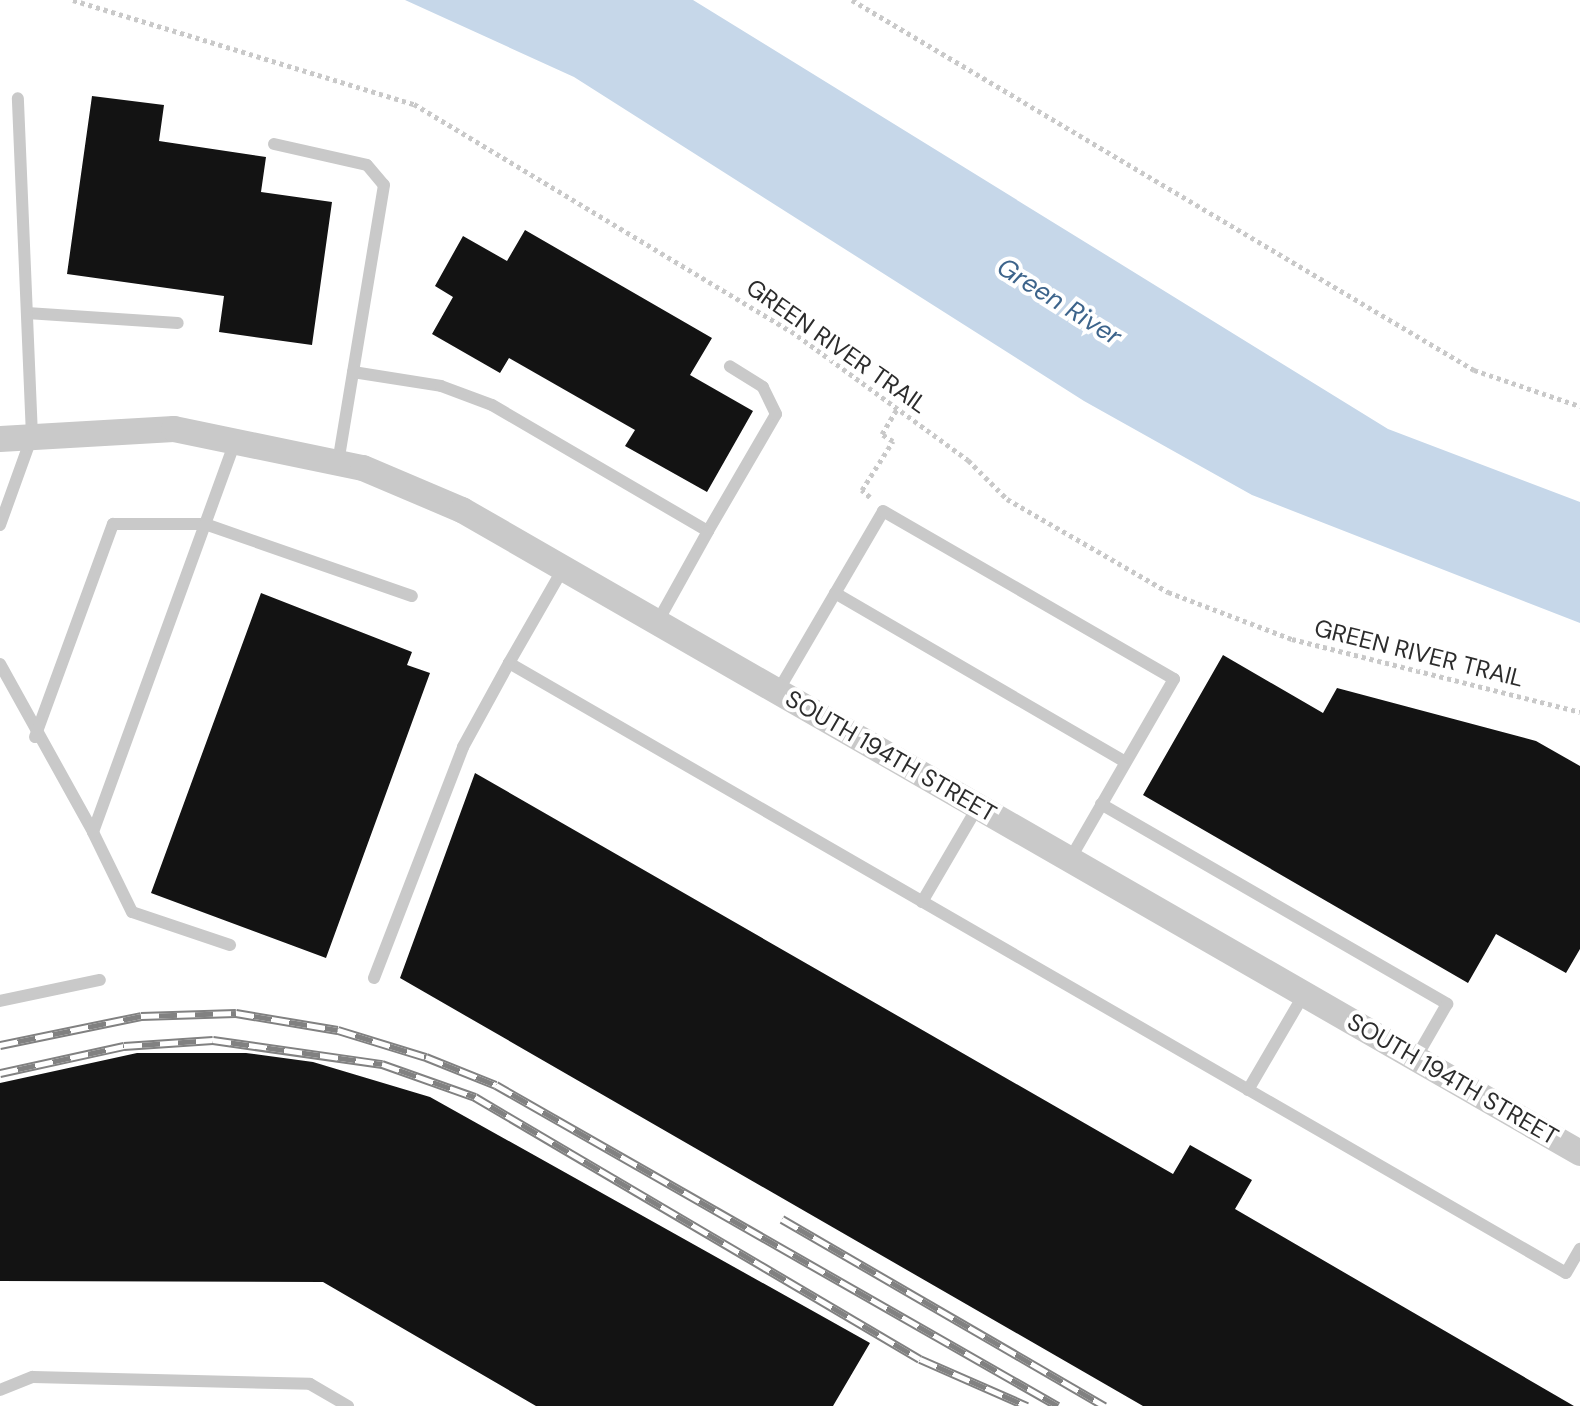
<!DOCTYPE html>
<style>
body{margin:0}
#map{position:relative;width:1580px;height:1406px;overflow:hidden;background:#fff;font-family:"DM Sans",sans-serif}
div>[style]{position:absolute}
[style*='--x']{left:calc(var(--x)*1px);top:calc(var(--y)*1px);width:calc(var(--w)*1px);rotate:calc(var(--a)*1deg)}
.water>*{inset:0;background:#c6d7e9}
.building>*{inset:0;background:#131313}
.path>*{height:5px;margin-top:-2.5px;transform-origin:0;background:repeating-linear-gradient(90deg,#c9c9c9 0 4px,transparent 0 8px)}
.lane>*{height:12px;margin:-6px;padding:0 6px;transform-origin:6px;border-radius:6px;background:#c9c9c9}
.street>*{height:26px;margin:-13px;padding:0 13px;transform-origin:13px;border-radius:13px;background:#c9c9c9}
.rail>*{height:9px;margin-top:-4.5px;transform-origin:0;background:repeating-linear-gradient(90deg,#fff 0 18px,#818181 0 36px);box-sizing:border-box;border-block:2px solid #818181}
span{translate:-50% -50%;white-space:nowrap;text-align:center;line-height:1.15;-webkit-text-stroke:8px #fff;paint-order:stroke}
.street-label{font-size:24px;color:#2c2c2c}
.water-label{font-size:26px;color:#3d648b;font-style:italic}
</style>
<div id="map">
<div class="water">
<i style="clip-path:polygon(405px 0,693px 0,1388px 429px,1580px 502px,1580px 623px,1252px 495px,1084px 401px,574px 77px)"></i>
</div>
<div class="building">
<i style="clip-path:polygon(92px 96px,164px 105px,159px 141px,266px 157px,261px 192px,332px 202px,312px 345px,219px 332px,224px 296px,67px 274px)"></i>
<i style="clip-path:polygon(525px 230px,712px 338px,690px 375px,753px 411px,707px 492px,625px 446px,635px 430px,509px 358px,500px 373px,432px 334px,453px 297px,435px 286px,463px 236px,507px 261px)"></i>
<i style="clip-path:polygon(261px 593px,412px 652px,407px 665px,430px 673px,326px 958px,151px 893px)"></i>
<i style="clip-path:polygon(1223px 655px,1323px 713px,1337px 688px,1536px 741px,1580px 766px,1580px 949px,1566px 973px,1496px 934px,1468px 983px,1143px 795px)"></i>
<i style="clip-path:polygon(475px 773px,1173px 1174px,1190px 1145px,1252px 1180px,1235px 1209px,1574px 1406px,1143px 1406px,400px 978px)"></i>
<i style="clip-path:polygon(137px 1053px,246px 1053px,313px 1062px,430px 1097px,870px 1343px,833px 1406px,536px 1406px,323px 1282px,0 1281px,0 1083px)"></i>
</div>
<div class="path">
<i style="--x:73;--y:0;--w:357;--a:17"></i>
<i style="--x:414;--y:104;--w:440;--a:31.1"></i>
<i style="--x:791;--y:331;--w:219;--a:36.1"></i>
<i style="--x:968;--y:460;--w:55;--a:45"></i>
<i style="--x:1007;--y:499;--w:186;--a:30"></i>
<i style="--x:1168;--y:592;--w:133;--a:20.8"></i>
<i style="--x:1292;--y:639;--w:297;--a:14.2"></i>
<i style="--x:852;--y:0;--w:724;--a:30.75"></i>
<i style="--x:1474;--y:370;--w:112;--a:18.8"></i>
<i style="--x:870;--y:497;--w:11;--a:-139"></i>
<i style="--x:862;--y:490;--w:58;--a:-57.7"></i>
<i style="--x:893;--y:441;--w:13;--a:-148"></i>
<i style="--x:882;--y:434;--w:29;--a:-59"></i>
</div>
<div class="lane">
<i style="--x:274;--y:144;--w:95;--a:12.7"></i>
<i style="--x:367;--y:165;--w:26;--a:50"></i>
<i style="--x:384;--y:185;--w:281;--a:99.4"></i>
<i style="--x:27;--y:313;--w:151;--a:3.8"></i>
<i style="--x:353;--y:372;--w:89;--a:9"></i>
<i style="--x:441;--y:386;--w:54;--a:20.4"></i>
<i style="--x:492;--y:405;--w:250;--a:30.3"></i>
<i style="--x:708;--y:531;--w:135;--a:-59.8"></i>
<i style="--x:776;--y:414;--w:30;--a:-116"></i>
<i style="--x:763;--y:387;--w:39;--a:-148"></i>
<i style="--x:0;--y:525;--w:95;--a:-70.2"></i>
<i style="--x:32;--y:436;--w:338;--a:-92.4"></i>
<i style="--x:564;--y:567;--w:111;--a:119.8"></i>
<i style="--x:509;--y:663;--w:1220;--a:29.99"></i>
<i style="--x:1566;--y:1273;--w:28;--a:-60"></i>
<i style="--x:835;--y:593;--w:336;--a:30.2"></i>
<i style="--x:658;--y:621;--w:103;--a:-60.9"></i>
<i style="--x:0;--y:664;--w:192;--a:61"></i>
<i style="--x:778;--y:691;--w:208;--a:-59.7"></i>
<i style="--x:883;--y:511;--w:336;--a:30"></i>
<i style="--x:1174;--y:679;--w:208;--a:120"></i>
<i style="--x:35;--y:737;--w:227;--a:-69.9"></i>
<i style="--x:113;--y:524;--w:92;--a:0"></i>
<i style="--x:205;--y:524;--w:219;--a:19.2"></i>
<i style="--x:1101;--y:804;--w:400;--a:30"></i>
<i style="--x:1447;--y:1004;--w:62;--a:119.9"></i>
<i style="--x:922;--y:902;--w:111;--a:-59.7"></i>
<i style="--x:230;--y:945;--w:103;--a:-161.4"></i>
<i style="--x:132;--y:912;--w:89;--a:-116"></i>
<i style="--x:93;--y:832;--w:417;--a:-70"></i>
<i style="--x:374;--y:978;--w:248;--a:-68.9"></i>
<i style="--x:463;--y:747;--w:96;--a:-61.3"></i>
<i style="--x:0;--y:1001;--w:102;--a:-11.9"></i>
<i style="--x:1248;--y:1090;--w:111;--a:-59.7"></i>
<i style="--x:0;--y:1390;--w:35;--a:-22"></i>
<i style="--x:33;--y:1377;--w:277;--a:1.4"></i>
<i style="--x:310;--y:1384;--w:44;--a:30.1"></i>
</div>
<div class="street">
<i style="--x:0;--y:439;--w:174;--a:-3.3"></i>
<i style="--x:174;--y:429;--w:193;--a:11.7"></i>
<i style="--x:363;--y:468;--w:108;--a:23"></i>
<i style="--x:462;--y:510;--w:1290;--a:29.9"></i>
</div>
<div class="rail">
<i style="--x:0;--y:1045;--w:144;--a:-11.6"></i>
<i style="--x:141;--y:1016;--w:95;--a:-1.8"></i>
<i style="--x:236;--y:1013;--w:103;--a:9.5"></i>
<i style="--x:338;--y:1030;--w:92;--a:17.1"></i>
<i style="--x:426;--y:1057;--w:75;--a:21.8"></i>
<i style="--x:496;--y:1085;--w:647;--a:29.73"></i>
<i style="--x:0;--y:1073;--w:127;--a:-12.3"></i>
<i style="--x:124;--y:1046;--w:89;--a:-3.9"></i>
<i style="--x:213;--y:1040;--w:171;--a:8.1"></i>
<i style="--x:382;--y:1064;--w:99;--a:19.5"></i>
<i style="--x:475;--y:1097;--w:516;--a:30.49"></i>
<i style="--x:920;--y:1359;--w:117;--a:23.7"></i>
<i style="--x:782;--y:1219;--w:373;--a:30.1"></i>
</div>
<div class="street-label">
<span style="left:837px;top:346px;rotate:35deg">GREEN RIVER TRAIL</span>
<span style="left:1419px;top:653px;rotate:14deg">GREEN RIVER TRAIL</span>
<span style="left:891px;top:756px;rotate:30deg">SOUTH 194TH STREET</span>
<span style="left:1453px;top:1079px;rotate:30deg">SOUTH 194TH STREET</span>
</div>
<div class="water-label">
<span style="left:1059px;top:302px;rotate:32deg">Green River</span>
</div>
</div>
